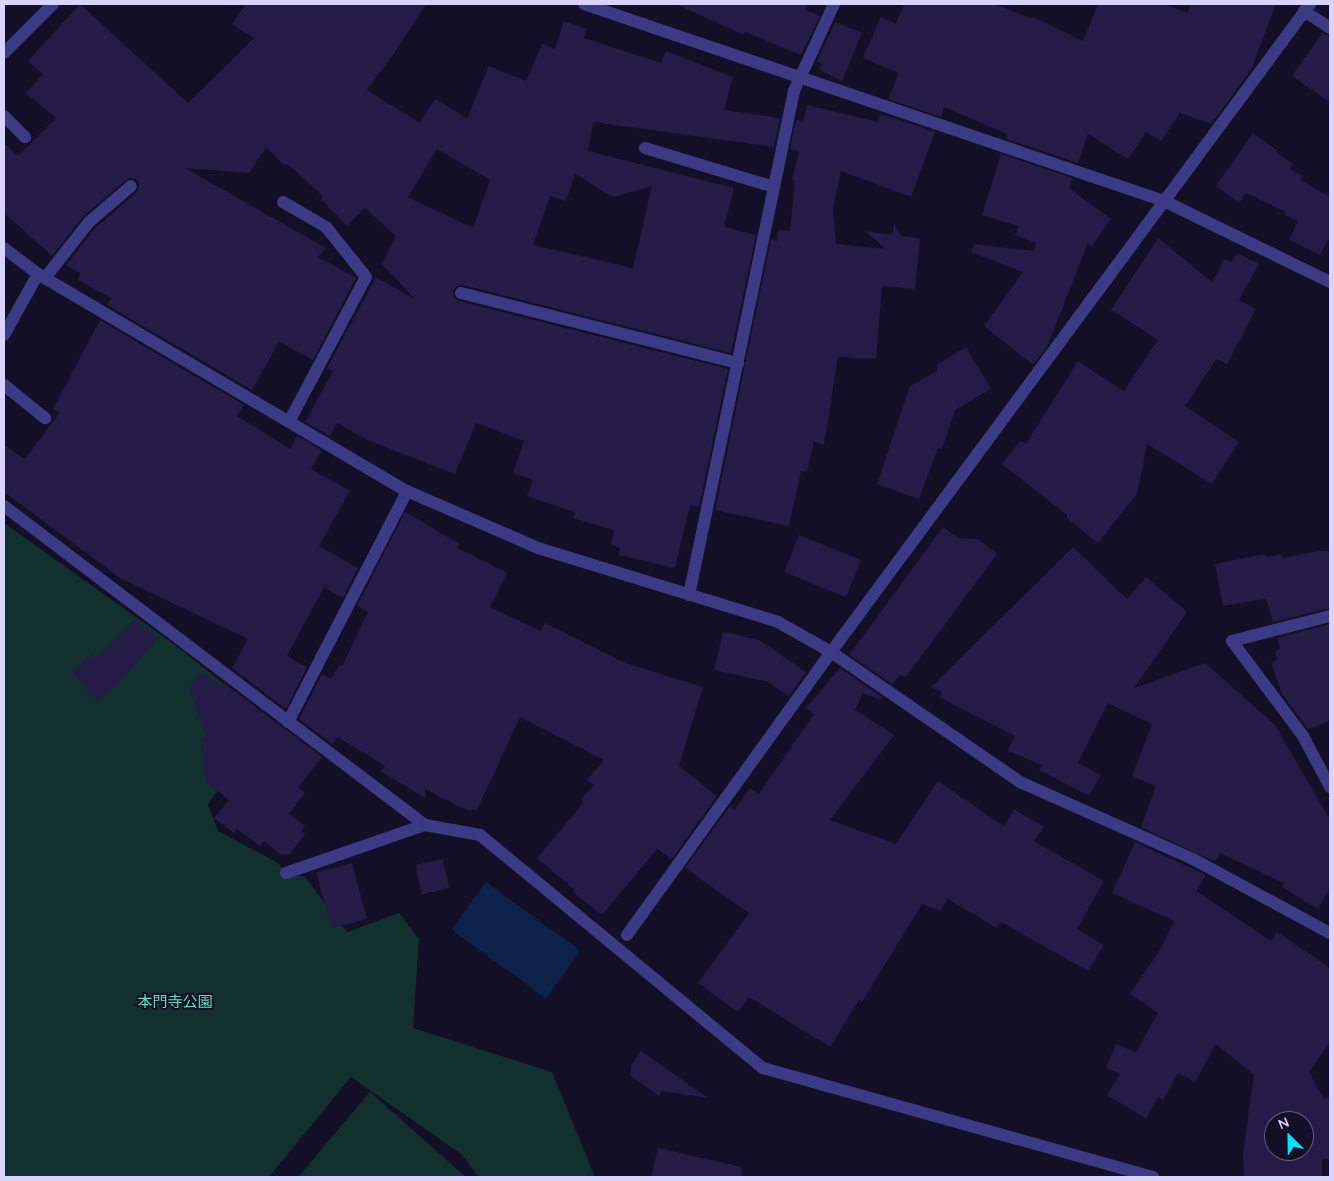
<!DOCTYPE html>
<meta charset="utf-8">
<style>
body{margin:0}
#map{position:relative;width:1334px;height:1181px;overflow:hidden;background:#130f26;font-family:Quicksand,"Noto Sans JP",sans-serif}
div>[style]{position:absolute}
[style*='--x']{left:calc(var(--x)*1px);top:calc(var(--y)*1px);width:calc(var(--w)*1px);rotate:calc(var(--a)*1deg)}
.green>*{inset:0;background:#12302f}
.water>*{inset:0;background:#0c2248;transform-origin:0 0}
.building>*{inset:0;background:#241b47;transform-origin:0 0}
.lane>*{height:12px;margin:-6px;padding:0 6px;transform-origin:6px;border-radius:6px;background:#3d3a85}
.street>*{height:12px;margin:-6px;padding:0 6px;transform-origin:6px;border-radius:6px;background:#3d3a85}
span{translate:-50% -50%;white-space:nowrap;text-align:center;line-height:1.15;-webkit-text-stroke:4px #130f26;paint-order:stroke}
.park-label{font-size:15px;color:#5fe0c0}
.frame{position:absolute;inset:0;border:5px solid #d9d4ff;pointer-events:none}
.north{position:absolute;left:1264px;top:1111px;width:50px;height:50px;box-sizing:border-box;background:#130f26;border:1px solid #625e7d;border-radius:50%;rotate:337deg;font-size:14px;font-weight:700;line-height:20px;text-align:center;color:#d9d4ff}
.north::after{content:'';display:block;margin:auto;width:18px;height:22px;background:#00e5ff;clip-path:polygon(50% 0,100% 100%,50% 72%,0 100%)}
</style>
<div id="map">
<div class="green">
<i style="clip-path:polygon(4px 523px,182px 650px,264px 717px,208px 805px,218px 831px,278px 863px,286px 873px,305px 877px,347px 932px,399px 913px,419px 939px,413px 1028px,552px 1072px,595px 1177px,479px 1177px,461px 1154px,351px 1077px,269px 1177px,4px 1177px)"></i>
<i style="clip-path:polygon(370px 1092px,466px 1177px,298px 1177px)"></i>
</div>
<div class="water">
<i style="left:486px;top:882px;width:117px;height:59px;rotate:36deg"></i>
</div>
<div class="building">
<i style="clip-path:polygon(evenodd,80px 4px,188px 103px,254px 38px,232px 24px,246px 4px,426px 4px,395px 52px,367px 90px,420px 123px,435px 99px,467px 118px,489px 66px,526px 81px,542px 44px,555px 49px,564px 21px,587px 29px,584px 38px,661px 63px,666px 51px,733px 77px,724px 110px,780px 118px,774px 147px,593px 122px,588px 151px,734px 188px,724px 227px,756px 235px,731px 353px,463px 285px,456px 287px,453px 292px,455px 298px,459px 301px,728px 369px,699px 507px,690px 505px,675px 568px,619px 555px,620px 548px,611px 545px,614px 530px,573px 518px,575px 512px,527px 496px,533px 480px,513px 473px,524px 441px,476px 423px,455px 474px,367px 440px,337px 423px,330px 436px,305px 422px,333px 371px,327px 368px,376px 277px,416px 300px,382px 264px,396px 236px,365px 208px,347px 226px,321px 199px,323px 196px,289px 165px,284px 165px,266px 147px,249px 173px,185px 168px,326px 248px,318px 257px,356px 278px,313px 360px,279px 342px,252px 390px,107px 305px,111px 298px,78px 280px,80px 273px,66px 265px,95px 228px,137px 192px,139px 185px,137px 180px,130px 178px,126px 180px,84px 216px,52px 256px,4px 213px,4px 143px,18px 156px,56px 118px,26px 93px,43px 74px,28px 61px,80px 4px,437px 149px,490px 180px,473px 228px,408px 197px,437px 149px,80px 4px,575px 174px,613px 197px,652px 186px,633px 268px,533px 245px,550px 196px,566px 201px,575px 174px)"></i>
<i style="clip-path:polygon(676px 4px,808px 4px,806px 10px,820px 16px,801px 55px,745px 32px,744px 35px)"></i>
<i style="clip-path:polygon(904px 4px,995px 4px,1032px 19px,1033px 17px,1083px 41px,1098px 4px,1164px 4px,1187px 13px,1191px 4px,1276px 4px,1251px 70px,1211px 124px,1180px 113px,1161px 141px,1146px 132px,1128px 159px,1088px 134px,1078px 163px,1006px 139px,1007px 134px,944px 107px,941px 117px,888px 99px,899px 73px,863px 58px,881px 17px,896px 24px)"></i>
<i style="clip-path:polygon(835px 22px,862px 33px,842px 81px,819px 70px,822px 64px,817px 61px)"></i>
<i style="clip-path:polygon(1322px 33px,1330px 36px,1330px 102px,1292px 76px)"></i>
<i style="clip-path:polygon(807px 105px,878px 122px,881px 114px,935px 132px,911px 197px,841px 171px,833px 209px,836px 244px,886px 249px,865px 231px,892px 235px,894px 223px,901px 236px,920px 238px,915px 289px,882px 286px,876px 359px,838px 357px,824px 445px,814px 442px,807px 472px,801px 471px,789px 526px,715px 510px,771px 239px,777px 241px,778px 230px,790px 231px,795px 181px,792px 180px,799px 151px,790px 149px,796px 120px,803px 121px)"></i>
<i style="clip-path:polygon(1253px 133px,1277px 150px,1276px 153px,1293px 163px,1290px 169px,1303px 176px,1300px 180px,1330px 197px,1330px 236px,1320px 255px,1289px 240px,1298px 221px,1285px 215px,1286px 212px,1246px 193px,1239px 203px,1216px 186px)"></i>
<i style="clip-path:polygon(1001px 154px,1072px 178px,1069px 188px,1111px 219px,1092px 246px,1088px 243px,1047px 347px,1033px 365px,984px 326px,1023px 272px,971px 252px,974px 244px,1034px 251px,1036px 243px,1015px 235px,1019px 226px,982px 215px)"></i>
<i style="clip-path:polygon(1158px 238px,1212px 282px,1225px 259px,1232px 262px,1237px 253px,1259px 264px,1239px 300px,1256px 309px,1227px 364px,1216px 359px,1185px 406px,1239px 442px,1212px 484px,1147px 444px,1137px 494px,1098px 543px,1067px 518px,1067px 515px,1002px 464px,1020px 441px,1026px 444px,1078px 361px,1124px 391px,1158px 340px,1111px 310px)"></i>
<i style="clip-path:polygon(100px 320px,244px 405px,237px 416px,290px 449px,297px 436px,322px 450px,311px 469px,350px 491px,319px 546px,358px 568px,343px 598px,324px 587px,287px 656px,307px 667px,286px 709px,232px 668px,248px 639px,120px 578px,4px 492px,4px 445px,25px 459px,60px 412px,53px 409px)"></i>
<i style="clip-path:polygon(966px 347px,991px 389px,955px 410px,942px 449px,938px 448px,919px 499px,877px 484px,910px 386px,937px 371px,937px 365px)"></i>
<i style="clip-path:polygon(405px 512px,460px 544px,457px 548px,507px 573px,490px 607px,541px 631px,545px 623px,625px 663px,703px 687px,679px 766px,717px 796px,672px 859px,657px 849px,602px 915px,573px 892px,575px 890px,537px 858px,584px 802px,581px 799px,594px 785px,587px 780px,604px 760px,520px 717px,477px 810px,467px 810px,425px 789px,426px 799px,381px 771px,385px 766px,338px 737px,332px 744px,299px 719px,322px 674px,331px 679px,339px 665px,342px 666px,368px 612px,357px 606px)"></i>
<i style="clip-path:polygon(943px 527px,958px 538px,978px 539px,997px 554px,906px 677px,900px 675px,892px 684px,849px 655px)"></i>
<i style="left:799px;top:535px;width:67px;height:40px;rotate:22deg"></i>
<i style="clip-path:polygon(1073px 547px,1127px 599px,1146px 577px,1187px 612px,1134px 688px,1205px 663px,1275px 725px,1330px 820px,1330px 888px,1318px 909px,1282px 887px,1284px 883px,1220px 853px,1215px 862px,1141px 827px,1156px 786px,1132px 776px,1152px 724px,1108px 703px,1078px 763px,1101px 775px,1089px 796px,1039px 770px,1042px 765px,1008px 751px,1015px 736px,939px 697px,942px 692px,931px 687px)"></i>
<i style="clip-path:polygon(1319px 551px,1330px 551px,1330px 608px,1273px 622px,1266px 599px,1223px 606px,1215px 564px,1263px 554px,1267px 557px,1280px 554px,1282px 558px)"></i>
<i style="clip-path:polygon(135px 620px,158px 638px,118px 684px,98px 702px,72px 672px,92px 654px,96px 659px)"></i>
<i style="clip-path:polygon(1330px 624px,1330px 721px,1308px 729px,1282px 694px,1271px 663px,1277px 659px,1275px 652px,1280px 648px,1277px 638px)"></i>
<i style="clip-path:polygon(723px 632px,759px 640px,806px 672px,789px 696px,768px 682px,714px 670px)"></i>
<i style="clip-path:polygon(840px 668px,882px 697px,880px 700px,863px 693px,855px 710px,894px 735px,830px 820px,896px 844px,938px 781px,1004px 826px,1014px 809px,1044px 827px,1034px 841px,1104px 881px,1077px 929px,1104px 945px,1088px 971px,1001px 922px,997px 928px,948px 899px,940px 911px,922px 904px,862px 1002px,859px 1000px,830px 1047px,749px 997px,738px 1012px,698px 983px,749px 913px,685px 868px,730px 806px,734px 810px,750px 788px,759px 794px,814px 714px,806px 708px)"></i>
<i style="clip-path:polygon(202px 672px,222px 687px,224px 683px,322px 757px,298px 788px,305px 793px,289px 814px,305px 826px,301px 831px,305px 834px,290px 854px,280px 854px,264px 841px,260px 846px,237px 829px,234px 833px,214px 818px,229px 800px,205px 781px,201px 740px,206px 735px,189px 688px)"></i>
<i style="clip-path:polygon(evenodd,1135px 842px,1206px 875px,1196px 891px,1271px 941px,1277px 932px,1330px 968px,1330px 1042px,1309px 1072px,1324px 1099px,1330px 1099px,1330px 1159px,1322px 1159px,1322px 1177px,1244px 1177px,1243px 1154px,1254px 1075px,1216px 1044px,1195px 1082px,1178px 1073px,1163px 1100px,1158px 1097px,1146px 1118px,1107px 1095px,1120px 1074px,1106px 1068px,1116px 1044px,1136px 1052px,1158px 1013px,1130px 994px,1161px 948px,1174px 921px,1112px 893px,1135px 842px,1274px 1121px,1304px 1121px,1304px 1151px,1274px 1151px,1274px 1121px)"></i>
<i style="left:443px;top:859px;width:30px;height:28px;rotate:78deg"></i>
<i style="left:352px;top:863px;width:58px;height:37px;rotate:75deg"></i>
<i style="clip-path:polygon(641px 1051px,708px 1098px,662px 1091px,659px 1096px,631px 1076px,631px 1066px)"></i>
<i style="clip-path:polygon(658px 1148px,742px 1167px,741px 1177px,651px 1177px)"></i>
</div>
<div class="lane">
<i style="--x:4;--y:116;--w:30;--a:45"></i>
<i style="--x:645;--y:148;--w:135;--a:16.8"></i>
<i style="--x:283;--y:202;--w:50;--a:30.2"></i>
<i style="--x:326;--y:227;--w:64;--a:51.3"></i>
<i style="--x:366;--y:277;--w:164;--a:118"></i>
<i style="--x:45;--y:278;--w:71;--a:-51.8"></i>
<i style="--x:89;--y:222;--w:55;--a:-40.6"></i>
<i style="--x:461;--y:293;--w:286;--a:14.2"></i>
<i style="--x:4;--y:385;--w:53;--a:38.8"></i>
<i style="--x:288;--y:722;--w:260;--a:-62.7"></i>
<i style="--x:286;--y:873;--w:147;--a:-19.1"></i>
<i style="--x:425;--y:825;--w:56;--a:10.3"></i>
<i style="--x:480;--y:835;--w:367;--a:39.5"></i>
<i style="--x:763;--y:1068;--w:405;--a:15.6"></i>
</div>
<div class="street">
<i style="--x:584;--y:4;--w:613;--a:18.76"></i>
<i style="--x:1164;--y:201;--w:185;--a:26"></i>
<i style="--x:1304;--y:11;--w:31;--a:33"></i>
<i style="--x:4;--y:53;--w:69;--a:-45"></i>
<i style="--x:4;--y:248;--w:43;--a:37.4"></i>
<i style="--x:38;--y:274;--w:428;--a:30.5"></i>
<i style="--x:407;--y:491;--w:143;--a:23.5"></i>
<i style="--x:538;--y:548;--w:251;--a:17.1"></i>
<i style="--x:778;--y:622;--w:61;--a:29.5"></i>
<i style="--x:831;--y:652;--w:229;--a:34.5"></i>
<i style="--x:1020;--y:782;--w:189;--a:24"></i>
<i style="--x:1193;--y:859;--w:156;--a:28.4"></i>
<i style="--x:4;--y:335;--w:70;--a:-60.9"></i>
<i style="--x:4;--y:506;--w:528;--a:37.15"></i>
<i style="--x:689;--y:595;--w:515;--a:-78.23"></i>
<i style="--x:794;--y:91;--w:96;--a:-65.3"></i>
<i style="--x:1330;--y:616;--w:101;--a:165.7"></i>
<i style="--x:1232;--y:641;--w:119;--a:53.2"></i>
<i style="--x:1303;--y:736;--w:58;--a:62.1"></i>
<i style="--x:627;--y:935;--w:349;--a:-54.2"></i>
<i style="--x:831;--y:652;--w:806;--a:-53.53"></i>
</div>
<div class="park-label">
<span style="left:175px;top:1002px">本門寺公園</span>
</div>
<div class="frame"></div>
<div class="north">N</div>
</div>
